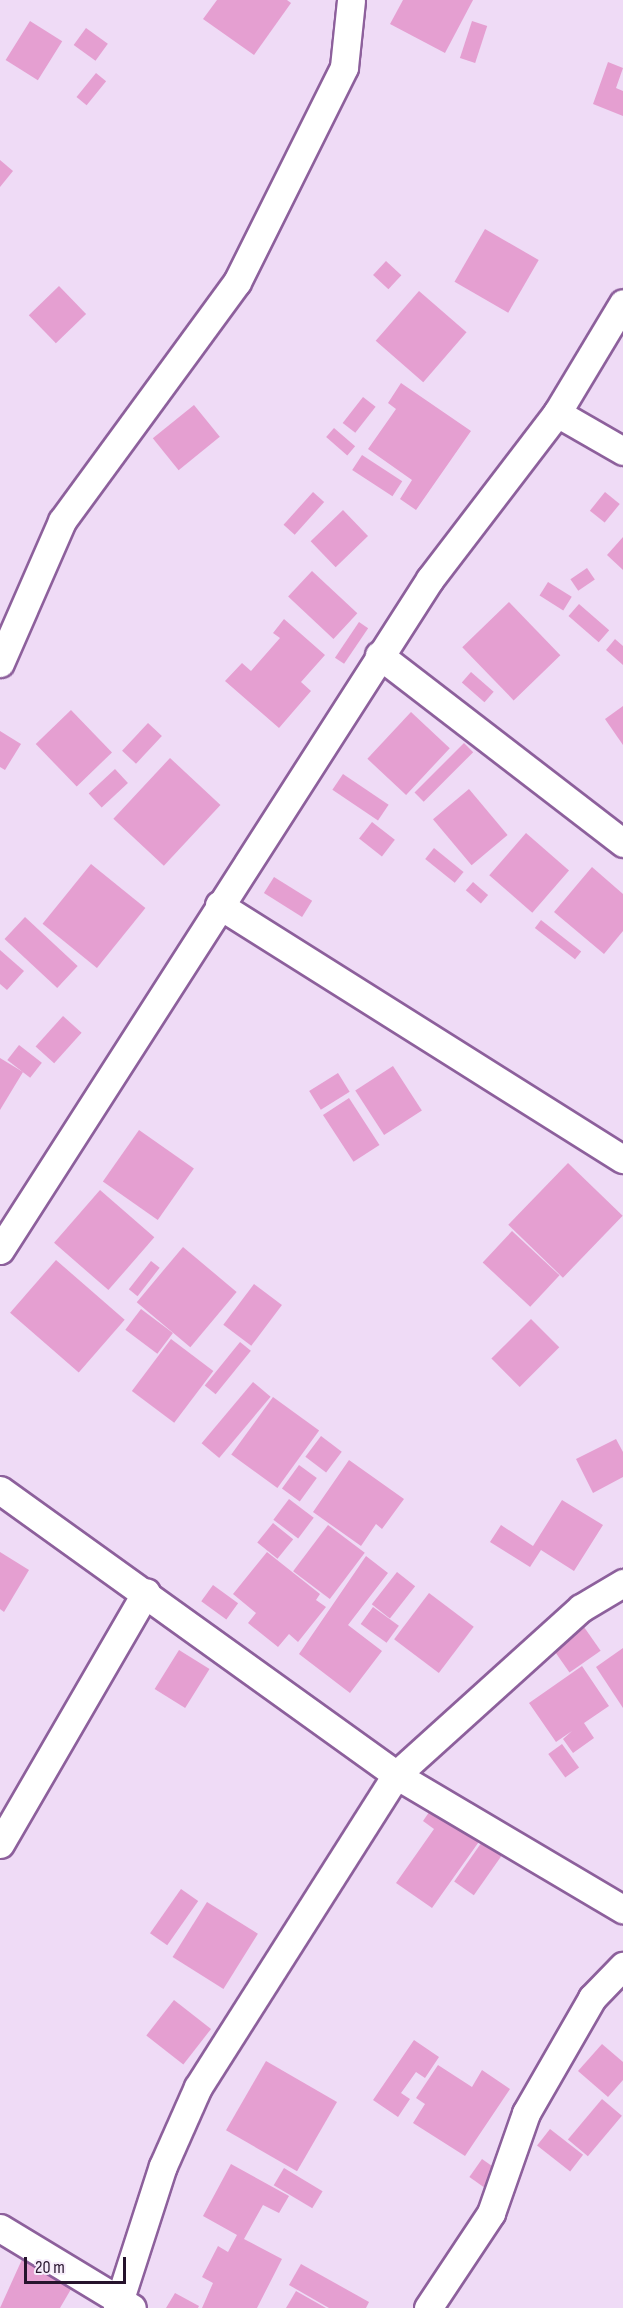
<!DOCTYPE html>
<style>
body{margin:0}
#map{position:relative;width:623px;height:2308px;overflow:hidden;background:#efdbf6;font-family:"Sofia Sans Condensed",sans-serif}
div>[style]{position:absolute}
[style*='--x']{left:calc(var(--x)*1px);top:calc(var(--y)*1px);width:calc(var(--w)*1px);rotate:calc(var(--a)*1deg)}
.building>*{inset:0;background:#e59fd1;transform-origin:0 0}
.roads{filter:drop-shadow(2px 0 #8d609c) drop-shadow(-2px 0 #8d609c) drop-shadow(0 2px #8d609c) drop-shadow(0 -2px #8d609c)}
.street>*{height:27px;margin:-13.5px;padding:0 13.5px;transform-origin:13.5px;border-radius:13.5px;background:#fff}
span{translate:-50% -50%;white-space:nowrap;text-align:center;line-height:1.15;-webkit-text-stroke:4.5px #f6ecfa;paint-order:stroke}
.scale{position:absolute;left:24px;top:2257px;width:102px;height:27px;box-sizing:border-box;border:3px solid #26132c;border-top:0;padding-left:8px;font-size:18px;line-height:21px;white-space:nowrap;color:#26132c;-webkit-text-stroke:4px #f6ecfa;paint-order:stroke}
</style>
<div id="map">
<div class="building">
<i style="clip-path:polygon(217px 0,287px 0,291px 3px,254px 55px,203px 19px)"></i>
<i style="clip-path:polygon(403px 0,473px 0,445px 53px,390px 24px)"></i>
<i style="left:30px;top:21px;width:38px;height:46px;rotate:32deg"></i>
<i style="left:472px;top:21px;width:16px;height:39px;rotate:18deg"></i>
<i style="left:86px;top:28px;width:27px;height:21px;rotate:36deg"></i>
<i style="clip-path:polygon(608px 62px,623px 68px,616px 88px,623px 91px,623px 116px,593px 104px)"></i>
<i style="left:96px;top:73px;width:13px;height:31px;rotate:39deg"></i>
<i style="clip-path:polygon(0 160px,13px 171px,0 187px)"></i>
<i style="left:485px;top:229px;width:62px;height:61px;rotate:30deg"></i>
<i style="left:386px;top:261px;width:21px;height:19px;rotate:43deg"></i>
<i style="left:59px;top:286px;width:39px;height:42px;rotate:46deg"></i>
<i style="left:419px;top:291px;width:63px;height:66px;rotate:41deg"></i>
<i style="clip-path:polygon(401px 383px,471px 431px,416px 510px,400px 499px,412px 480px,368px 449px,396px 409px,388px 403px)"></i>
<i style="left:363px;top:397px;width:16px;height:33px;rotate:38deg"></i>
<i style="left:194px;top:405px;width:41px;height:53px;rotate:51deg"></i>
<i style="left:334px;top:428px;width:28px;height:12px;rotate:41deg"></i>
<i style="left:362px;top:455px;width:48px;height:18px;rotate:33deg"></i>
<i style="left:313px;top:492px;width:15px;height:44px;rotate:42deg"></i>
<i style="left:605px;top:492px;width:19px;height:24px;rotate:39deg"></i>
<i style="left:343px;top:510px;width:36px;height:45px;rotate:46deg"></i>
<i style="clip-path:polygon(623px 537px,623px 570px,607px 555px)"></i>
<i style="left:587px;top:568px;width:14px;height:20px;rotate:56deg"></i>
<i style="left:312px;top:571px;width:62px;height:35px;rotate:43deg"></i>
<i style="left:548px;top:582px;width:28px;height:16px;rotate:32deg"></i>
<i style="left:509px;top:602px;width:74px;height:65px;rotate:46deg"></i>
<i style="left:579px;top:604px;width:40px;height:16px;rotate:41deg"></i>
<i style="clip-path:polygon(284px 619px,325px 655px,301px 682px,311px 691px,279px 728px,225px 681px,242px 663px,251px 671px,280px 638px,273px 633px)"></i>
<i style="left:359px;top:622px;width:11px;height:43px;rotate:34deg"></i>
<i style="clip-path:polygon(615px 639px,623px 646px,623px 665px,606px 650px)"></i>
<i style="left:471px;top:672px;width:30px;height:14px;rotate:41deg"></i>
<i style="clip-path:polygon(623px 706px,623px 745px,605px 719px)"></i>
<i style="left:71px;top:710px;width:59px;height:49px;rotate:46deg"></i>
<i style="left:411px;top:712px;width:53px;height:64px;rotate:43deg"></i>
<i style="left:148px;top:723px;width:19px;height:38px;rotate:43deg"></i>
<i style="clip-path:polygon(0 731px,21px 744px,5px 770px,0 767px)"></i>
<i style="left:464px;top:743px;width:13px;height:70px;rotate:45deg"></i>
<i style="left:170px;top:758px;width:69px;height:83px;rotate:43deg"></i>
<i style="left:115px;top:769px;width:19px;height:36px;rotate:47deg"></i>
<i style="left:343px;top:774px;width:55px;height:19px;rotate:34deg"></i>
<i style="left:469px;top:789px;width:60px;height:47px;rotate:50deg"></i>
<i style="left:372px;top:822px;width:29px;height:21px;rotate:38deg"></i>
<i style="left:526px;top:833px;width:57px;height:56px;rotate:41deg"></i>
<i style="left:434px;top:848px;width:38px;height:14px;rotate:39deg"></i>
<i style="left:91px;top:864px;width:70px;height:77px;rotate:39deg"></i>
<i style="clip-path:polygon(592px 867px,623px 894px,623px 931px,604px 954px,554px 912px)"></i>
<i style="left:274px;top:877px;width:45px;height:19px;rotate:32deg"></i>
<i style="left:473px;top:882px;width:20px;height:11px;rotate:41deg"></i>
<i style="left:25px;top:917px;width:72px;height:30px;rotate:43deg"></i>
<i style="left:541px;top:920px;width:51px;height:10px;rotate:38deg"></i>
<i style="clip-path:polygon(0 950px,24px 971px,7px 990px,0 984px)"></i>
<i style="left:63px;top:1016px;width:25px;height:41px;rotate:42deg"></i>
<i style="left:19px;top:1045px;width:29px;height:19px;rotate:38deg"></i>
<i style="clip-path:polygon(0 1058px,23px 1072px,0 1110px)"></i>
<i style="left:393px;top:1066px;width:53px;height:45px;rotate:57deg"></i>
<i style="left:338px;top:1073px;width:22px;height:34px;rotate:58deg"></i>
<i style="left:349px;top:1098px;width:56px;height:31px;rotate:57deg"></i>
<i style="left:139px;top:1130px;width:67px;height:63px;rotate:35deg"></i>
<i style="left:568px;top:1163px;width:76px;height:86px;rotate:44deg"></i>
<i style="left:100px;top:1190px;width:72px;height:70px;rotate:41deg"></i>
<i style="left:512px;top:1231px;width:65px;height:43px;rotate:43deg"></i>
<i style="left:183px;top:1247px;width:70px;height:72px;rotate:40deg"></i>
<i style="left:56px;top:1260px;width:91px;height:70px;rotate:41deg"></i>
<i style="left:151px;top:1261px;width:11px;height:36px;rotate:38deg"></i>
<i style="left:254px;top:1284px;width:35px;height:51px;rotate:37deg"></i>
<i style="left:141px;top:1309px;width:40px;height:26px;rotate:37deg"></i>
<i style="left:531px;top:1319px;width:40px;height:56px;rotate:45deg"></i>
<i style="left:171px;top:1339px;width:53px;height:65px;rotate:37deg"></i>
<i style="left:240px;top:1342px;width:14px;height:56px;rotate:39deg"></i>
<i style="left:253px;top:1382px;width:23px;height:80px;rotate:40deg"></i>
<i style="left:273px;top:1397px;width:57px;height:71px;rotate:36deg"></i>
<i style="left:321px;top:1436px;width:26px;height:26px;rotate:37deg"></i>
<i style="clip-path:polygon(616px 1439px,623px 1452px,623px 1477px,593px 1493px,576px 1459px)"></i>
<i style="clip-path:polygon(349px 1460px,404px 1499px,382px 1529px,376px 1524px,361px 1546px,313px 1512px)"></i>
<i style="left:299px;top:1465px;width:22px;height:29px;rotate:36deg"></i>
<i style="left:289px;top:1499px;width:31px;height:26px;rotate:37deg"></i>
<i style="clip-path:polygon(562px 1500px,603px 1525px,574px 1571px,541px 1550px,530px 1567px,490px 1542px,501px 1525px,533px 1546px)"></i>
<i style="left:273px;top:1523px;width:26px;height:25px;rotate:39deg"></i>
<i style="left:328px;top:1525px;width:46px;height:58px;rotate:37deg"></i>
<i style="clip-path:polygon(0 1552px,29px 1570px,4px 1612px,0 1609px)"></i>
<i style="clip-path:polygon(267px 1552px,320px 1594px,316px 1600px,326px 1607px,298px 1642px,289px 1634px,278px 1647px,248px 1623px,256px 1613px,233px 1594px)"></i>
<i style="clip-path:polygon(366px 1556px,388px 1573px,348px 1625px,382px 1651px,350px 1693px,299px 1654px)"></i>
<i style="left:397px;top:1572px;width:23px;height:41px;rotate:38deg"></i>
<i style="left:213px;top:1585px;width:31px;height:20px;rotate:36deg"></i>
<i style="left:429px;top:1593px;width:56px;height:58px;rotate:37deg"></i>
<i style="left:373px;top:1607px;width:32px;height:21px;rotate:36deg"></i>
<i style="left:584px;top:1627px;width:29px;height:38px;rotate:55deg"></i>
<i style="clip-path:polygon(623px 1648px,623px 1708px,596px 1667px)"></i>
<i style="left:179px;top:1650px;width:36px;height:46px;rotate:32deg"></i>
<i style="clip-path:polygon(582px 1666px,609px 1706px,584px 1723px,594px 1738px,573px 1753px,563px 1739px,572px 1731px,556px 1742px,529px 1703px)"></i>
<i style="left:562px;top:1744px;width:29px;height:17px;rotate:54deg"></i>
<i style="clip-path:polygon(436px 1802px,483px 1836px,432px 1908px,396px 1883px,434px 1829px,423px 1821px)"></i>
<i style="left:484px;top:1839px;width:24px;height:52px;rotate:35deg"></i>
<i style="left:181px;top:1889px;width:21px;height:54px;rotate:35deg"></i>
<i style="left:207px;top:1902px;width:60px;height:65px;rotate:32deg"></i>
<i style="left:174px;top:2000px;width:47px;height:45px;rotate:38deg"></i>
<i style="clip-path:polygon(414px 2040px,439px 2057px,425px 2078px,416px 2072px,401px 2093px,410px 2099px,398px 2117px,373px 2100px)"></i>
<i style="clip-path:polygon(602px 2044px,623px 2062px,623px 2080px,608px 2097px,578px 2071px)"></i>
<i style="left:266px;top:2061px;width:82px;height:80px;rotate:30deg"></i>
<i style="clip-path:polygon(438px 2065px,472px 2087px,482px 2070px,510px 2089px,465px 2156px,413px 2123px,425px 2104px,416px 2098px)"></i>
<i style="left:602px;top:2099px;width:26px;height:53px;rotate:40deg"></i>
<i style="left:550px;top:2129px;width:42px;height:21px;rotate:38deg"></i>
<i style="left:482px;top:2159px;width:19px;height:22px;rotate:35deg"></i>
<i style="clip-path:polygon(231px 2164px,289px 2196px,279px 2213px,263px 2205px,244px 2239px,282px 2259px,257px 2308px,202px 2308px,213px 2283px,202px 2277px,218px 2246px,228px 2252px,237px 2235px,203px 2216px)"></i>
<i style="left:284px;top:2168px;width:45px;height:20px;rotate:31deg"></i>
<i style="clip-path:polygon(24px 2255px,74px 2284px,60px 2308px,0 2308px)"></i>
<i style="clip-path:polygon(301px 2264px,369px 2302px,366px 2308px,329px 2308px,289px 2285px)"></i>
<i style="clip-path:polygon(296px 2291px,326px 2308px,286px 2308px)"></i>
<i style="clip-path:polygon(175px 2293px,199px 2306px,198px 2308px,166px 2308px)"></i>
</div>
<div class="roads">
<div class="street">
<i style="--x:557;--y:413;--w:76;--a:29.9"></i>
<i style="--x:379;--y:655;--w:308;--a:37.6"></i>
<i style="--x:0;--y:663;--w:155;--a:-66.4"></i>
<i style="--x:62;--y:521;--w:296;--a:-53.8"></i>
<i style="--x:237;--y:282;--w:240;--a:-63.5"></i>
<i style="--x:344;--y:67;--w:67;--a:-84"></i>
<i style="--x:219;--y:905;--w:477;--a:32.2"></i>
<i style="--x:0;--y:1250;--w:797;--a:-57.35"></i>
<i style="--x:430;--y:579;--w:209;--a:-52.6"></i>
<i style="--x:557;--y:413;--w:128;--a:-59"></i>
<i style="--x:0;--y:1490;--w:488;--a:35.7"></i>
<i style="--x:396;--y:1775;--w:264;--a:30.6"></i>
<i style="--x:0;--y:1844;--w:291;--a:-59.9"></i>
<i style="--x:0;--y:2228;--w:154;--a:31.2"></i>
<i style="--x:117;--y:2308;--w:149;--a:-72.1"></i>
<i style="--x:163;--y:2166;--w:86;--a:-66.1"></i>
<i style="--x:198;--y:2087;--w:370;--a:-57.6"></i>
<i style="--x:396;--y:1775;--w:249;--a:-42.1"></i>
<i style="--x:581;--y:1608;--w:49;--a:-30.8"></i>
<i style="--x:428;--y:2308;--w:114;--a:-56.4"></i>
<i style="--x:491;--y:2213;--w:106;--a:-70.7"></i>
<i style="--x:526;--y:2113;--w:133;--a:-60.1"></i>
<i style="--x:592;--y:1998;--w:45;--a:-45.9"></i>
</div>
</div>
<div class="scale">20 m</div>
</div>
